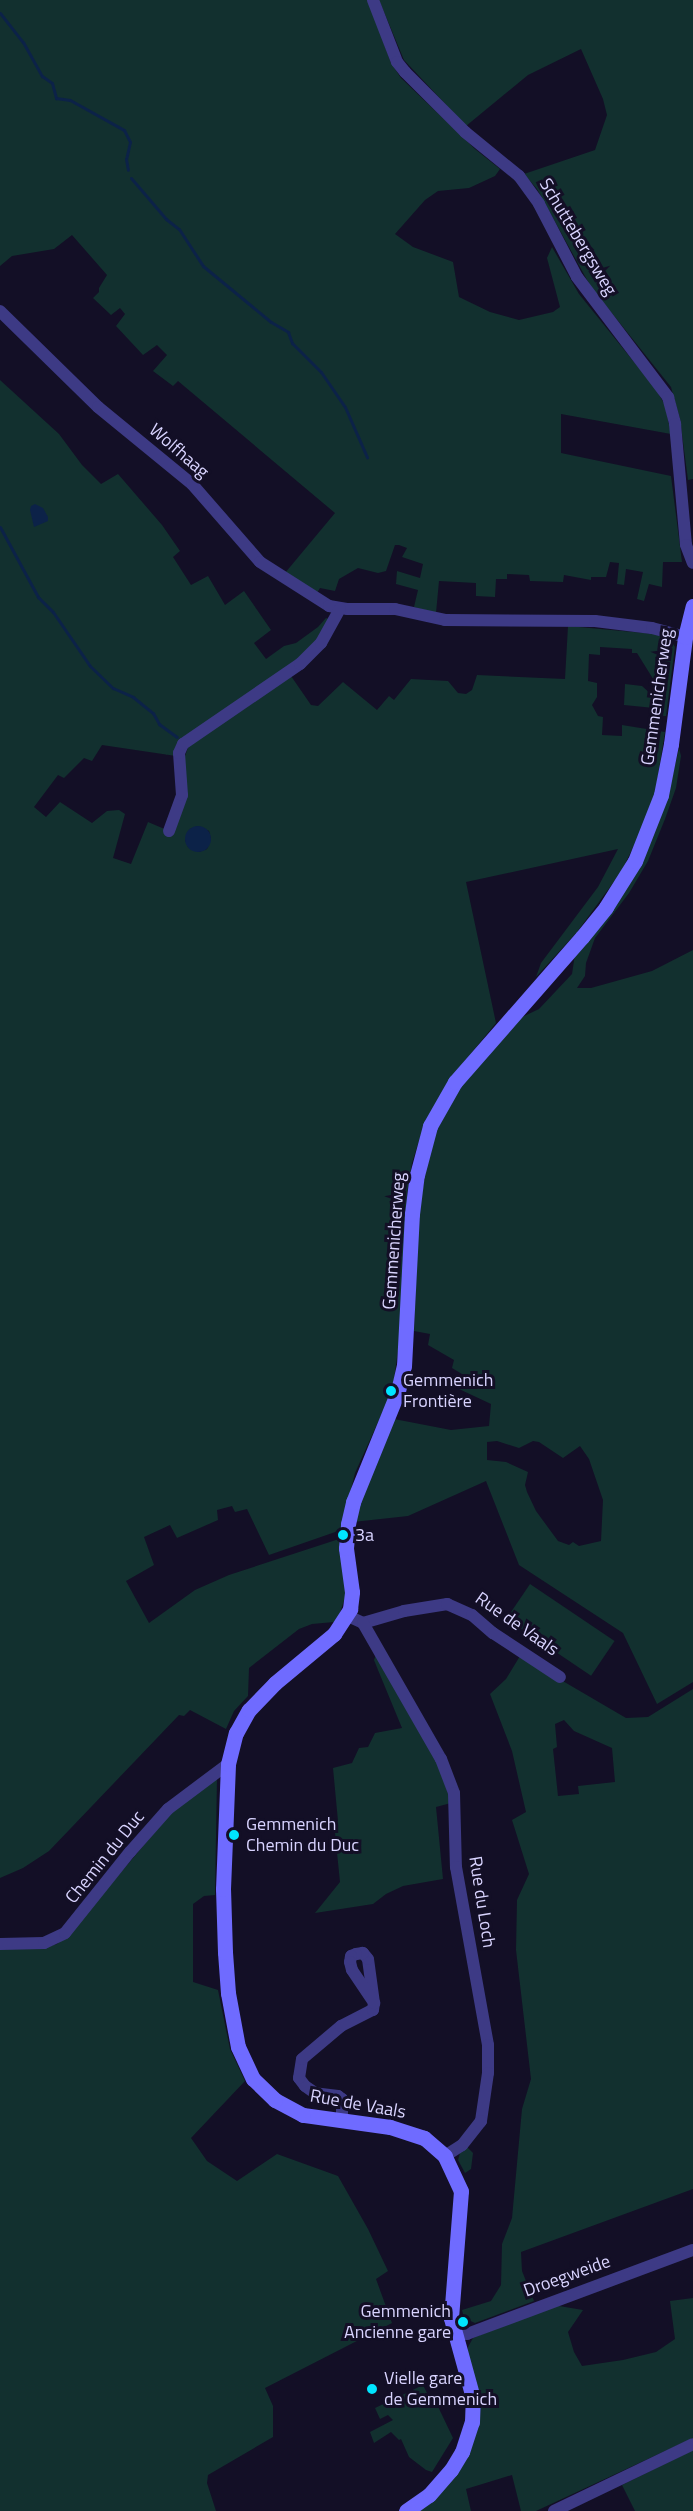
<!DOCTYPE html>
<meta charset="utf-8">
<style>
body{margin:0}
#map{position:relative;width:693px;height:2511px;overflow:hidden;background:#130f26;font-family:"Titillium Web",sans-serif}
div>[style]{position:absolute}
[style*='--x']{left:calc(var(--x)*1px);top:calc(var(--y)*1px);width:calc(var(--w)*1px);rotate:calc(var(--a)*1deg)}
.green>*{inset:0;background:#12302f;transform-origin:0 0}
.water>*{inset:0;background:#0c2248}
.round{border-radius:50%}
.stream>*{height:3px;margin:-1.5px;padding:0 1.5px;transform-origin:1.5px;border-radius:1.5px;background:#0c2248}
.street>*{height:12px;margin:-6px;padding:0 6px;transform-origin:6px;border-radius:6px;background:#3d3a85}
.secondary>*{height:15px;margin:-7.5px;padding:0 7.5px;transform-origin:7.5px;border-radius:7.5px;background:#6f6bff}
.dots>*{width:16px;height:16px;translate:-50% -50%;box-sizing:border-box;border:3px solid #130f26;border-radius:50%}
span{translate:-50% -50%;white-space:nowrap;text-align:center;line-height:1.15;-webkit-text-stroke:6px #130f26;paint-order:stroke}
.street-label{font-size:18px;color:#d9d4ff}
.poi-label{font-size:18px;color:#d9d4ff}
.left{translate:0 -50%;text-align:left}
.right{translate:-100% -50%;text-align:right}
</style>
<div id="map">
<div class="green">
<i style="clip-path:polygon(0 0,368px 0,391px 63px,401px 78px,475px 149px,500px 169px,495px 176px,469px 188px,438px 191px,425px 200px,395px 234px,413px 247px,453px 262px,459px 297px,490px 312px,519px 320px,553px 312px,560px 307px,547px 258px,552px 247px,579px 294px,655px 388px,665px 405px,671px 434px,561px 414px,561px 453px,671px 476px,682px 562px,663px 562px,662px 587px,649px 584px,644px 601px,637px 599px,643px 572px,626px 569px,624px 585px,617px 584px,619px 563px,610px 562px,606px 577px,591px 577px,591px 580px,564px 575px,563px 582px,530px 581px,529px 575px,507px 574px,507px 579px,496px 579px,495px 597px,476px 596px,476px 583px,439px 581px,436px 613px,414px 607px,418px 590px,396px 584px,397px 571px,420px 578px,423px 564px,402px 557px,407px 548px,399px 545px,395px 545px,386px 571px,378px 573px,358px 568px,339px 579px,335px 591px,320px 588px,317px 593px,285px 573px,335px 513px,178px 381px,173px 386px,153px 371px,167px 355px,157px 345px,143px 355px,116px 326px,125px 314px,120px 308px,111px 315px,93px 298px,99px 292px,99px 288px,107px 275px,72px 235px,54px 249px,12px 256px,0 266px)"></i>
<i style="clip-path:polygon(379px 0,693px 0,693px 479px,688px 480px,680px 419px,671px 387px,591px 287px,537px 189px,524px 174px,595px 150px,607px 115px,603px 99px,581px 49px,528px 75px,466px 126px,404px 60px)"></i>
<i style="clip-path:polygon(evenodd,0 380px,59px 434px,82px 465px,101px 484px,118px 474px,162px 525px,180px 551px,173px 557px,191px 585px,208px 576px,225px 605px,244px 591px,271px 630px,254px 643px,266px 659px,284px 646px,296px 643px,318px 627px,326px 618px,331px 620px,306px 656px,196px 729px,180px 743px,176px 756px,102px 745px,92px 761px,84px 758px,64px 778px,58px 775px,34px 807px,46px 817px,60px 802px,92px 823px,107px 811px,119px 810px,125px 814px,113px 858px,131px 864px,148px 822px,174px 833px,186px 789px,184px 759px,190px 742px,244px 709px,291px 676px,311px 705px,318px 706px,343px 682px,377px 710px,389px 696px,394px 700px,411px 679px,448px 681px,458px 693px,466px 694px,472px 690px,477px 675px,565px 679px,568px 626px,655px 634px,671px 640px,675px 647px,666px 716px,653px 716px,654px 708px,624px 705px,625px 684px,642px 686px,653px 696px,660px 697px,666px 685px,655px 682px,637px 653px,632px 653px,632px 649px,600px 647px,600px 655px,589px 654px,588px 681px,597px 683px,597px 697px,592px 705px,598px 716px,603px 717px,602px 735px,622px 736px,622px 725px,665px 732px,655px 794px,646px 821px,621px 872px,577px 932px,536px 977px,541px 963px,598px 887px,618px 849px,466px 882px,496px 1023px,449px 1080px,423px 1128px,412px 1163px,407px 1193px,401px 1329px,394px 1379px,388px 1400px,355px 1473px,341px 1530px,269px 1555px,247px 1509px,235px 1512px,232px 1506px,217px 1510px,218px 1520px,177px 1538px,170px 1525px,144px 1537px,154px 1565px,126px 1581px,149px 1623px,195px 1590px,229px 1575px,339px 1539px,346px 1594px,339px 1616px,334px 1622px,312px 1624px,299px 1629px,249px 1668px,248px 1696px,234px 1711px,226px 1729px,190px 1710px,184px 1716px,179px 1715px,49px 1851px,23px 1868px,0 1878px,0 380px,198px 826px,209px 831px,211px 839px,207px 849px,199px 852px,188px 847px,185px 840px,190px 829px,198px 826px)"></i>
<i style="clip-path:polygon(evenodd,679px 748px,681px 756px,676px 788px,665px 819px,648px 861px,629px 893px,595px 938px,586px 963px,585px 976px,577px 988px,591px 988px,652px 971px,693px 950px,693px 1682px,657px 1704px,623px 1633px,519px 1565px,486px 1481px,408px 1516px,353px 1522px,394px 1419px,451px 1430px,489px 1426px,491px 1404px,459px 1389px,462px 1374px,452px 1368px,454px 1360px,428px 1345px,430px 1334px,414px 1331px,419px 1212px,429px 1151px,438px 1128px,460px 1087px,518px 1019px,539px 1009px,572px 974px,575px 954px,612px 911px,633px 878px,671px 783px,679px 748px,497px 1441px,519px 1448px,533px 1441px,539px 1442px,563px 1458px,580px 1446px,589px 1459px,603px 1500px,601px 1541px,579px 1546px,573px 1542px,569px 1545px,558px 1541px,536px 1511px,527px 1492px,525px 1485px,528px 1472px,506px 1462px,487px 1460px,487px 1442px,497px 1441px)"></i>
<i style="left:530px;top:1584px;width:102px;height:42px;rotate:34deg"></i>
<i style="clip-path:polygon(377px 1652px,439px 1765px,451px 1803px,436px 1807px,443px 1879px,403px 1886px,386px 1894px,373px 1904px,315px 1913px,340px 1882px,334px 1823px,338px 1821px,333px 1768px,352px 1763px,359px 1748px,368px 1747px,375px 1733px,402px 1728px,378px 1670px,374px 1660px)"></i>
<i style="clip-path:polygon(evenodd,520px 1656px,626px 1718px,648px 1717px,693px 1689px,693px 2189px,521px 2252px,522px 2271px,534px 2301px,475px 2323px,464px 2318px,462px 2310px,491px 2301px,501px 2285px,502px 2244px,512px 2218px,522px 2109px,531px 2079px,516px 1950px,517px 1900px,529px 1874px,512px 1820px,526px 1812px,512px 1751px,490px 1694px,506px 1679px,520px 1656px,564px 1720px,574px 1731px,612px 1748px,615px 1782px,578px 1786px,579px 1794px,558px 1796px,553px 1749px,557px 1747px,555px 1724px,564px 1720px)"></i>
<i style="clip-path:polygon(217px 1778px,215px 1895px,204px 1896px,193px 1904px,193px 1982px,218px 1990px,230px 2049px,245px 2081px,191px 2138px,207px 2161px,237px 2181px,277px 2154px,338px 2176px,368px 2229px,388px 2271px,376px 2279px,392px 2323px,265px 2388px,273px 2406px,273px 2437px,208px 2475px,207px 2483px,216px 2511px,0 2511px,0 1947px,43px 1948px,57px 1944px,67px 1936px,172px 1812px)"></i>
<i style="clip-path:polygon(467px 2147px,473px 2153px,471px 2169px,465px 2173px,458px 2160px,460px 2153px)"></i>
<i style="clip-path:polygon(693px 2298px,693px 2438px,536px 2511px,521px 2511px,512px 2475px,466px 2489px,471px 2511px,419px 2511px,456px 2476px,468px 2453px,467px 2356px,468px 2347px,473px 2338px,553px 2305px,583px 2310px,568px 2332px,574px 2352px,582px 2366px,623px 2360px,656px 2352px,675px 2339px,670px 2301px)"></i>
<i style="clip-path:polygon(423px 2385px,428px 2395px,432px 2394px,453px 2438px,432px 2472px,426px 2470px,409px 2457px,401px 2439px,399px 2440px,391px 2432px,374px 2443px,370px 2432px,393px 2420px,388px 2415px,380px 2419px,375px 2408px)"></i>
<i style="clip-path:polygon(693px 2450px,693px 2511px,635px 2511px,622px 2485px)"></i>
</div>
<div class="water">
<i style="clip-path:polygon(35px 504px,43px 508px,48px 517px,48px 521px,34px 527px,30px 510px,31px 506px)"></i>
<i class="round" style="left:185px;top:826px;width:26px;height:26px"></i>
</div>
<div class="stream">
<i style="--x:0;--y:13;--w:37;--a:52"></i>
<i style="--x:23;--y:42;--w:39;--a:61"></i>
<i style="--x:42;--y:76;--w:12;--a:35"></i>
<i style="--x:52;--y:83;--w:16;--a:75"></i>
<i style="--x:56;--y:98;--w:14;--a:8"></i>
<i style="--x:70;--y:100;--w:62;--a:29.1"></i>
<i style="--x:124;--y:130;--w:13;--a:63"></i>
<i style="--x:130;--y:142;--w:17;--a:103"></i>
<i style="--x:126;--y:159;--w:11;--a:80"></i>
<i style="--x:131;--y:178;--w:54;--a:49.5"></i>
<i style="--x:166;--y:219;--w:16;--a:38"></i>
<i style="--x:179;--y:229;--w:44;--a:57"></i>
<i style="--x:203;--y:266;--w:88;--a:39.5"></i>
<i style="--x:271;--y:322;--w:20;--a:30"></i>
<i style="--x:288;--y:332;--w:12;--a:70"></i>
<i style="--x:292;--y:343;--w:41;--a:45"></i>
<i style="--x:321;--y:372;--w:42;--a:55.6"></i>
<i style="--x:345;--y:407;--w:55;--a:66.3"></i>
<i style="--x:0;--y:527;--w:80;--a:61.5"></i>
<i style="--x:38;--y:597;--w:21;--a:45"></i>
<i style="--x:53;--y:612;--w:65;--a:55.6"></i>
<i style="--x:90;--y:666;--w:32;--a:44"></i>
<i style="--x:113;--y:688;--w:22;--a:24"></i>
<i style="--x:133;--y:697;--w:26;--a:39"></i>
<i style="--x:153;--y:713;--w:13;--a:61"></i>
<i style="--x:159;--y:724;--w:22;--a:36"></i>
</div>
<div class="street">
<i style="--x:373;--y:0;--w:66;--a:68.8"></i>
<i style="--x:397;--y:62;--w:13;--a:51"></i>
<i style="--x:405;--y:72;--w:85;--a:45"></i>
<i style="--x:465;--y:132;--w:70;--a:39.2"></i>
<i style="--x:519;--y:176;--w:34;--a:54"></i>
<i style="--x:539;--y:204;--w:82;--a:62.5"></i>
<i style="--x:577;--y:277;--w:151;--a:52.8"></i>
<i style="--x:668;--y:397;--w:28;--a:75"></i>
<i style="--x:675;--y:424;--w:121;--a:84.8"></i>
<i style="--x:686;--y:545;--w:19;--a:69"></i>
<i style="--x:0;--y:311;--w:137;--a:44.4"></i>
<i style="--x:98;--y:407;--w:122;--a:39.3"></i>
<i style="--x:192;--y:484;--w:103;--a:48.9"></i>
<i style="--x:260;--y:562;--w:82;--a:32.5"></i>
<i style="--x:329;--y:606;--w:18;--a:9"></i>
<i style="--x:347;--y:609;--w:48;--a:0"></i>
<i style="--x:395;--y:609;--w:51;--a:12.4"></i>
<i style="--x:445;--y:620;--w:150;--a:0.4"></i>
<i style="--x:595;--y:621;--w:57;--a:7"></i>
<i style="--x:652;--y:628;--w:34;--a:15"></i>
<i style="--x:169;--y:831;--w:38;--a:-70"></i>
<i style="--x:182;--y:795;--w:42;--a:-94.1"></i>
<i style="--x:179;--y:753;--w:10;--a:-66"></i>
<i style="--x:183;--y:744;--w:142;--a:-34.4"></i>
<i style="--x:300;--y:664;--w:30;--a:-45"></i>
<i style="--x:321;--y:643;--w:39;--a:-61"></i>
<i style="--x:348;--y:1616;--w:17;--a:25"></i>
<i style="--x:363;--y:1623;--w:43;--a:-16.3"></i>
<i style="--x:404;--y:1611;--w:44;--a:-9.2"></i>
<i style="--x:447;--y:1604;--w:27;--a:24"></i>
<i style="--x:472;--y:1615;--w:28;--a:41"></i>
<i style="--x:493;--y:1633;--w:80;--a:33.3"></i>
<i style="--x:363;--y:1623;--w:157;--a:60.2"></i>
<i style="--x:441;--y:1759;--w:36;--a:69"></i>
<i style="--x:454;--y:1793;--w:74;--a:88.5"></i>
<i style="--x:456;--y:1867;--w:181;--a:79.8"></i>
<i style="--x:488;--y:2045;--w:28;--a:90"></i>
<i style="--x:488;--y:2073;--w:49;--a:98.3"></i>
<i style="--x:481;--y:2121;--w:31;--a:128"></i>
<i style="--x:462;--y:2145;--w:20;--a:147"></i>
<i style="--x:0;--y:1944;--w:44;--a:-1.3"></i>
<i style="--x:44;--y:1943;--w:23;--a:-25"></i>
<i style="--x:65;--y:1933;--w:104;--a:-51.3"></i>
<i style="--x:130;--y:1852;--w:57;--a:-48.5"></i>
<i style="--x:168;--y:1809;--w:75;--a:-36.9"></i>
<i style="--x:342;--y:2121;--w:22;--a:-90"></i>
<i style="--x:342;--y:2099;--w:5;--a:-143"></i>
<i style="--x:338;--y:2096;--w:23;--a:-173"></i>
<i style="--x:315;--y:2093;--w:12;--a:-145"></i>
<i style="--x:305;--y:2086;--w:10;--a:-127"></i>
<i style="--x:299;--y:2078;--w:19;--a:-81"></i>
<i style="--x:302;--y:2059;--w:51;--a:-40.2"></i>
<i style="--x:341;--y:2026;--w:36;--a:-27"></i>
<i style="--x:373;--y:2010;--w:7;--a:-82"></i>
<i style="--x:374;--y:2003;--w:44;--a:-97.8"></i>
<i style="--x:368;--y:1959;--w:8;--a:-130"></i>
<i style="--x:363;--y:1953;--w:7;--a:172"></i>
<i style="--x:356;--y:1954;--w:5;--a:158"></i>
<i style="--x:351;--y:1956;--w:6;--a:99"></i>
<i style="--x:350;--y:1962;--w:8;--a:76"></i>
<i style="--x:352;--y:1970;--w:40;--a:56"></i>
<i style="--x:455;--y:2334;--w:12;--a:0"></i>
<i style="--x:467;--y:2334;--w:241;--a:-20.4"></i>
<i style="--x:554;--y:2511;--w:154;--a:-25.7"></i>
</div>
<div class="secondary">
<i style="--x:406;--y:2511;--w:28;--a:-35"></i>
<i style="--x:429;--y:2495;--w:33;--a:-49"></i>
<i style="--x:451;--y:2470;--w:21;--a:-59"></i>
<i style="--x:462;--y:2452;--w:32;--a:-72"></i>
<i style="--x:472;--y:2422;--w:24;--a:-88"></i>
<i style="--x:473;--y:2398;--w:83;--a:-105.4"></i>
<i style="--x:451;--y:2318;--w:127;--a:-85.5"></i>
<i style="--x:461;--y:2191;--w:38;--a:-115"></i>
<i style="--x:445;--y:2156;--w:28;--a:-139"></i>
<i style="--x:424;--y:2138;--w:36;--a:-162"></i>
<i style="--x:390;--y:2127;--w:88;--a:-172.1"></i>
<i style="--x:303;--y:2115;--w:32;--a:-152"></i>
<i style="--x:275;--y:2100;--w:30;--a:-136"></i>
<i style="--x:253;--y:2079;--w:35;--a:-115"></i>
<i style="--x:238;--y:2047;--w:55;--a:-100.5"></i>
<i style="--x:228;--y:1993;--w:41;--a:-94.2"></i>
<i style="--x:225;--y:1952;--w:63;--a:-91.8"></i>
<i style="--x:223;--y:1889;--w:125;--a:-87.7"></i>
<i style="--x:228;--y:1764;--w:32;--a:-76"></i>
<i style="--x:236;--y:1733;--w:26;--a:-61"></i>
<i style="--x:249;--y:1710;--w:37;--a:-46"></i>
<i style="--x:275;--y:1683;--w:77;--a:-39.7"></i>
<i style="--x:334;--y:1634;--w:30;--a:-57"></i>
<i style="--x:350;--y:1609;--w:17;--a:-83"></i>
<i style="--x:352;--y:1592;--w:44;--a:-97.8"></i>
<i style="--x:346;--y:1548;--w:24;--a:-85"></i>
<i style="--x:348;--y:1524;--w:23;--a:-77"></i>
<i style="--x:353;--y:1502;--w:120;--a:-67.9"></i>
<i style="--x:398;--y:1391;--w:26;--a:-77"></i>
<i style="--x:404;--y:1366;--w:152;--a:-87"></i>
<i style="--x:412;--y:1214;--w:39;--a:-83"></i>
<i style="--x:417;--y:1175;--w:51;--a:-75.1"></i>
<i style="--x:430;--y:1126;--w:51;--a:-60.4"></i>
<i style="--x:455;--y:1082;--w:193;--a:-48.8"></i>
<i style="--x:582;--y:937;--w:38;--a:-51"></i>
<i style="--x:606;--y:907;--w:54;--a:-57.8"></i>
<i style="--x:635;--y:861;--w:71;--a:-68.5"></i>
<i style="--x:661;--y:795;--w:52;--a:-78.9"></i>
<i style="--x:671;--y:744;--w:108;--a:-82.5"></i>
<i style="--x:685;--y:637;--w:32;--a:-76"></i>
</div>
<div class="dots">
<i style="left:391px;top:1391px;background:#00e5ff"></i>
<i style="left:343px;top:1535px;background:#00e5ff"></i>
<i style="left:234px;top:1835px;background:#00e5ff"></i>
<i style="left:463px;top:2322px;background:#00e5ff"></i>
<i style="left:372px;top:2389px;background:#00e5ff"></i>
</div>
<div class="street-label">
<span style="left:578px;top:237px;rotate:59deg">Schuttebergsweg</span>
<span style="left:179px;top:451px;rotate:41deg">Wolfhaag</span>
<span style="left:657px;top:697px;rotate:-82deg">Gemmenicherweg</span>
<span style="left:394px;top:1241px;rotate:-86deg">Gemmenicherweg</span>
<span style="left:517px;top:1624px;rotate:35deg">Rue de Vaals</span>
<span style="left:105px;top:1857px;rotate:-51deg">Chemin du Duc</span>
<span style="left:482px;top:1902px;rotate:81deg">Rue du Loch</span>
<span style="left:358px;top:2104px;rotate:10deg">Rue de Vaals</span>
<span style="left:567px;top:2276px;rotate:-20deg">Droegweide</span>
</div>
<div class="poi-label">
<span class="left" style="left:403px;top:1391px">Gemmenich<br>Frontière</span>
<span class="left" style="left:355px;top:1535px">3a</span>
<span class="left" style="left:246px;top:1835px">Gemmenich<br>Chemin du Duc</span>
<span class="right" style="left:451px;top:2322px">Gemmenich<br>Ancienne gare</span>
<span class="left" style="left:384px;top:2389px">Vielle gare<br>de Gemmenich</span>
</div>
</div>
